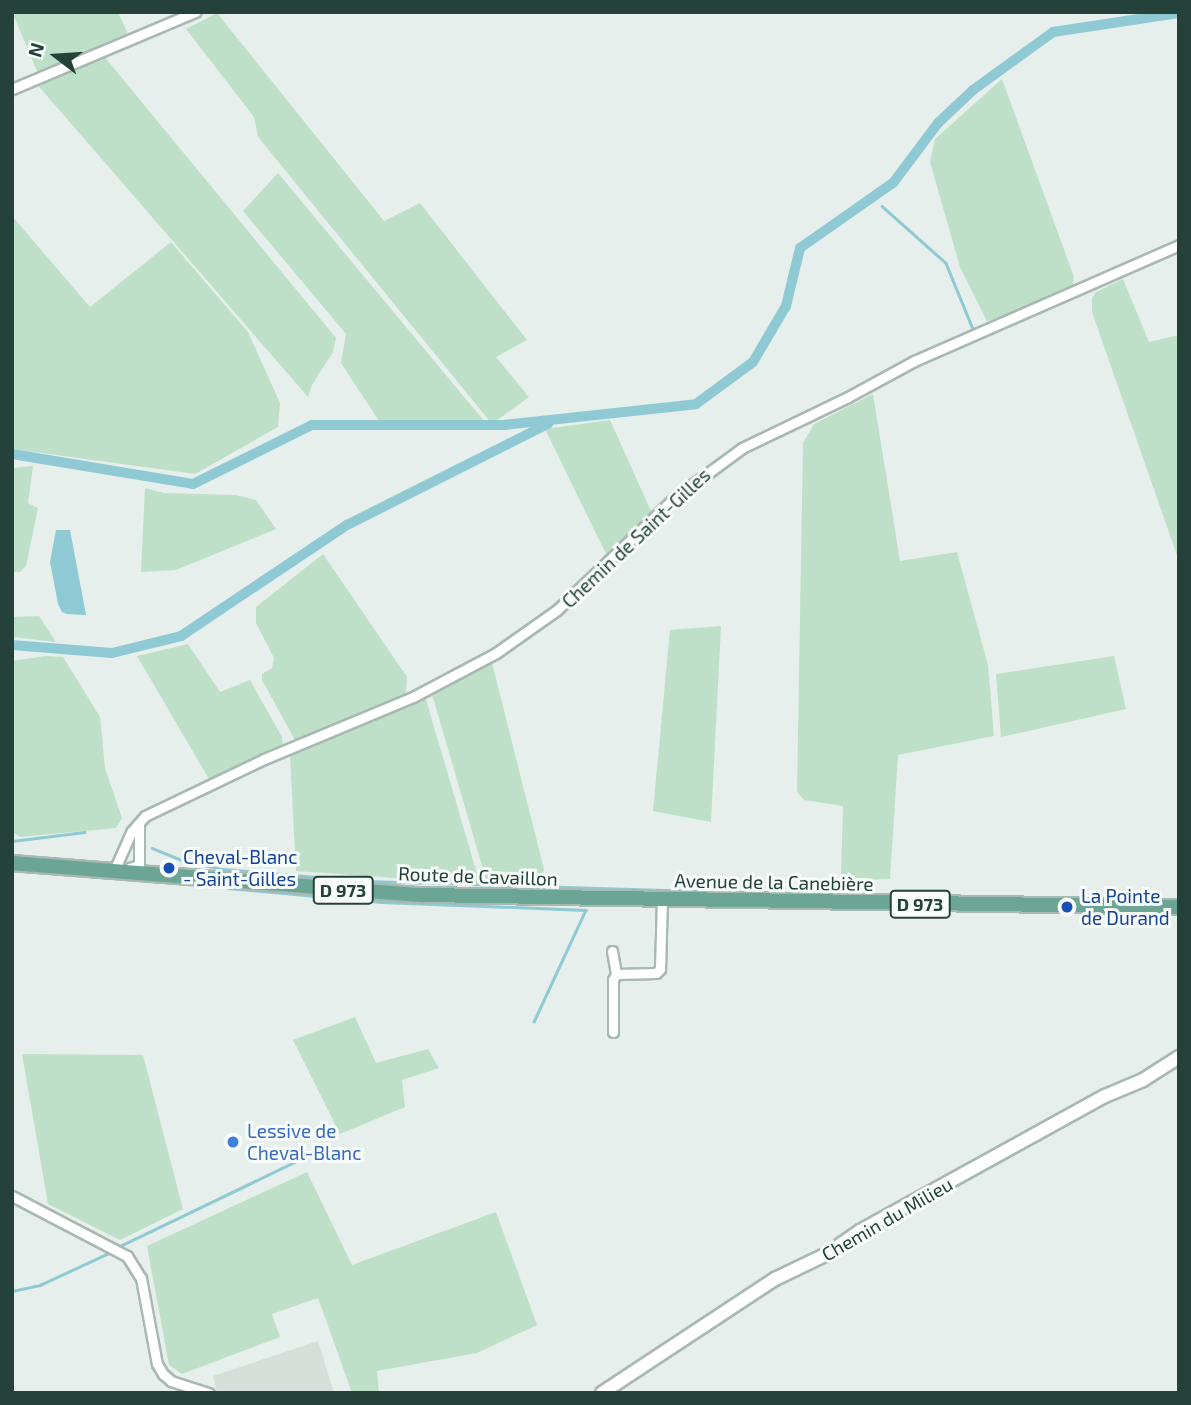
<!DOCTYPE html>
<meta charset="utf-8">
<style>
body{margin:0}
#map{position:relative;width:1191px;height:1405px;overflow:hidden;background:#e6efeb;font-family:"Exo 2",sans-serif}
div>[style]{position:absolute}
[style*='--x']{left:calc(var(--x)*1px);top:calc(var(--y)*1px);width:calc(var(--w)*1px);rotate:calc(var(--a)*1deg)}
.built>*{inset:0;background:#d4dfda}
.green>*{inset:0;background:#bfe0c8}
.water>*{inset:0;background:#8ec9d4}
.stream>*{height:2.5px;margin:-1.25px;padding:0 1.25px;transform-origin:1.25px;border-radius:1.25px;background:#8ec9d4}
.canal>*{height:10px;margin:-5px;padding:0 5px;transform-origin:5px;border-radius:5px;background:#8ec9d4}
.roads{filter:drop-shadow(2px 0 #a8b8b2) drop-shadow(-2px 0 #a8b8b2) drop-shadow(0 2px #a8b8b2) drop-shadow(0 -2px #a8b8b2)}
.street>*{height:9px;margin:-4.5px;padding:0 4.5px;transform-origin:4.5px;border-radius:4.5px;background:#fff}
.secondary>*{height:12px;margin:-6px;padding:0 6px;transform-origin:6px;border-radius:6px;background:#fff}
.primary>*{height:14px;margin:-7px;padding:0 7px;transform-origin:7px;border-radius:7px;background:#6aa596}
.dots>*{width:19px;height:19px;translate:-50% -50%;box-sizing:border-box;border:4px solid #f7fbf9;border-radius:50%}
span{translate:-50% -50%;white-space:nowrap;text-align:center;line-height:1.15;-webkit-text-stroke:6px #f7fbf9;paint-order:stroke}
.shield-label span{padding:2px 5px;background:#f7fbf9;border:2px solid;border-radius:5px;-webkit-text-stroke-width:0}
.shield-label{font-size:18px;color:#24423a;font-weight:700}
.street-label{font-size:19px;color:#24423a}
.transit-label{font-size:19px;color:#164399}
.left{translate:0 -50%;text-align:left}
.shop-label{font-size:19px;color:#366cbe}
.frame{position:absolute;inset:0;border:14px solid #24423a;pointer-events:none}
.north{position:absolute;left:21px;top:21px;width:70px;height:70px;-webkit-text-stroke:5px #f7fbf9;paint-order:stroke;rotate:287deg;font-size:19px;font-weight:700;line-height:28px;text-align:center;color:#24423a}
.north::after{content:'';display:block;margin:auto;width:24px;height:32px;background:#24423a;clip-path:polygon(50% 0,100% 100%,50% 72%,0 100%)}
</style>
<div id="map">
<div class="built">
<i style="clip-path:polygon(318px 1341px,334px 1393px,217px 1393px,213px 1376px)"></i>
</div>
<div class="green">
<i style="clip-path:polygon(12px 12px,118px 12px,128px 34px,38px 73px)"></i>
<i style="clip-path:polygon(217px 13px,384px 221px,420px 203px,527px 340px,496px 357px,529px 397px,492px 424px,258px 137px,254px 117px,186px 29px)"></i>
<i style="clip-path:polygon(103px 55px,336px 338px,333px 352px,312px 385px,308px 397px,35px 82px)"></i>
<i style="clip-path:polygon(1002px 79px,1074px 277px,1072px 289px,1026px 310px,987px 321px,960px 267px,930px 162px,935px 139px)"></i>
<i style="clip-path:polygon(278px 173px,485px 422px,379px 421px,341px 363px,346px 334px,243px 211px)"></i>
<i style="clip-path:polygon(12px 216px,90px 307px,171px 242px,248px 332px,280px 403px,278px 427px,195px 474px,12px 449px)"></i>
<i style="clip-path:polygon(1123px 279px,1149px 342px,1179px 335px,1179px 561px,1092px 312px,1092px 298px,1096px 292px)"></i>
<i style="clip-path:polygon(873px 394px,900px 561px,957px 552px,988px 665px,994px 736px,898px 755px,890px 879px,851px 880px,841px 874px,843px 806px,804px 800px,797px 792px,803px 443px,814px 424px)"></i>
<i style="clip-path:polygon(610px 420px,651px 511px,607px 556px,545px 429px)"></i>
<i style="clip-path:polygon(33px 466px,28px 503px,38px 508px,26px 566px,20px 572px,12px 572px,12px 468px)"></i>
<i style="clip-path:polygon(145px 488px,164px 493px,236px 495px,256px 500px,276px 529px,176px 570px,141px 572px)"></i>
<i style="clip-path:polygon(323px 554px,407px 677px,406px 689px,405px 696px,296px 742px,262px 680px,262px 674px,272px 668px,274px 658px,256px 623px,256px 607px)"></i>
<i style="clip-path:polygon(39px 616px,56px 642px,12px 637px,12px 617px)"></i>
<i style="clip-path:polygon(721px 626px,711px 822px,653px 811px,670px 630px)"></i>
<i style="clip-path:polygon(188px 644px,220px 692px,250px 680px,282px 737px,283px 747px,209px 779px,137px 656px)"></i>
<i style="clip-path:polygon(45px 656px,63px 657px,100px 717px,105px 768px,122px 818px,116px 828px,20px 837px,12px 832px,12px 661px)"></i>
<i style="clip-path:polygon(1114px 656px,1126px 709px,1001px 737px,996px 674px)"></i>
<i style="clip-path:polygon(492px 663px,544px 869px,541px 882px,487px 883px,432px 694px)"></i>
<i style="clip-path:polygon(425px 696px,480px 884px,296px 871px,290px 755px)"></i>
<i style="clip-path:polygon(355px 1017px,376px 1063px,428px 1049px,439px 1068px,402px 1080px,405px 1107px,340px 1134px,293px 1040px)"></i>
<i style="clip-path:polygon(22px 1054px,143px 1055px,183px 1209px,120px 1240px,48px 1204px)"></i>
<i style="clip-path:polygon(307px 1172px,352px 1265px,496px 1212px,537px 1325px,477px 1353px,377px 1371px,379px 1393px,352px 1393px,318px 1298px,272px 1314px,280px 1337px,182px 1374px,169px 1365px,147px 1246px)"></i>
</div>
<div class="water">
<i style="clip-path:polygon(56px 530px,70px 530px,86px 615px,67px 614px,62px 612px,58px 604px,50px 562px)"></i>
</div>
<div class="stream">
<i style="--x:882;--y:206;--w:86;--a:41.7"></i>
<i style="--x:946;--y:263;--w:71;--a:67.8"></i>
<i style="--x:12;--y:841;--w:73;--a:-7.1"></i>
<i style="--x:152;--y:848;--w:32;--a:22"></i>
<i style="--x:182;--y:860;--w:41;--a:12.7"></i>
<i style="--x:222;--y:869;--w:144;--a:4.8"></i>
<i style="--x:365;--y:881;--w:341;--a:1.7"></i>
<i style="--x:228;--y:888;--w:154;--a:5.2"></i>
<i style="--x:381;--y:902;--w:205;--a:2.2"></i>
<i style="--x:586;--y:910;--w:123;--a:114.9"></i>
<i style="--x:118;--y:1247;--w:203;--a:-25.7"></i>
<i style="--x:12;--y:1291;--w:29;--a:-12"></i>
<i style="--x:40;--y:1285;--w:81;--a:-25"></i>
</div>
<div class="canal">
<i style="--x:12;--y:454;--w:183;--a:9.4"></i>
<i style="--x:193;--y:484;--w:133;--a:-26.4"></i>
<i style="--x:312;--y:425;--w:192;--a:0"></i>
<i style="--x:504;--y:425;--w:193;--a:-6.2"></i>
<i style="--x:696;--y:404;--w:71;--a:-36.4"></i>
<i style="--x:753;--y:362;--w:65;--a:-59.5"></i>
<i style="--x:786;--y:306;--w:60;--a:-76.4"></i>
<i style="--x:800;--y:248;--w:113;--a:-35"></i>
<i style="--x:893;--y:183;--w:75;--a:-53.1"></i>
<i style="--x:938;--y:123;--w:48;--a:-43.3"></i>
<i style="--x:973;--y:90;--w:99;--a:-35.9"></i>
<i style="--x:1053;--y:32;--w:127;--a:-8.6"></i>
<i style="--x:12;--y:645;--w:100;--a:4.6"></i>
<i style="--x:112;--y:653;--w:71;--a:-13.8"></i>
<i style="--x:181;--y:636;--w:200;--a:-33.8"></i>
<i style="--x:347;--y:525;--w:225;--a:-26.7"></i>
</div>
<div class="roads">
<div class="street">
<i style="--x:12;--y:89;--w:199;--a:-22.8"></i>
<i style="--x:129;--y:868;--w:10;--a:-17"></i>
<i style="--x:139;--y:865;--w:40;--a:-90"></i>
<i style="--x:124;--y:871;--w:7;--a:-153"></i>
<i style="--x:118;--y:868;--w:4;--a:-104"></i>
<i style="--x:117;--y:864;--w:36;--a:-66"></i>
<i style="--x:132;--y:831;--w:20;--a:-49"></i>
<i style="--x:145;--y:816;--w:132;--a:-25.6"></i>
<i style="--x:264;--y:759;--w:161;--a:-22.6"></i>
<i style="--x:413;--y:697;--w:94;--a:-27.9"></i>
<i style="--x:496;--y:653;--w:75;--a:-35.2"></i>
<i style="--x:557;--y:610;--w:162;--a:-43.7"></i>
<i style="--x:674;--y:498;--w:84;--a:-36.3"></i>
<i style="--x:742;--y:448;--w:118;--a:-25.7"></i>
<i style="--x:848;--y:397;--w:75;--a:-28.6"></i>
<i style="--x:914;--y:361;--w:289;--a:-23.6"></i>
<i style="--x:612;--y:951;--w:23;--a:80"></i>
<i style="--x:613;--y:1032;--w:52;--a:-90"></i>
<i style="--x:613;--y:980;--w:7;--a:-63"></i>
<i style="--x:616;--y:974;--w:40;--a:-1.4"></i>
<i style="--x:656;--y:973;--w:6;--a:-45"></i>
<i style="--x:660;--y:969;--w:70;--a:-88.4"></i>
<i style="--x:12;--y:1196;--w:130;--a:27.6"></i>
<i style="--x:127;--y:1256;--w:26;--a:58"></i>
<i style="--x:141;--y:1278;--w:87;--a:79.5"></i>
<i style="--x:157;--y:1364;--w:12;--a:59"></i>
<i style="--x:163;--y:1374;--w:11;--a:41"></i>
<i style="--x:171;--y:1381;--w:40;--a:18"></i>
</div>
<div class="secondary">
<i style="--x:602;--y:1393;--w:207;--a:-33.4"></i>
<i style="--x:775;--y:1279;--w:58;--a:-25.7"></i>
<i style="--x:827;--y:1254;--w:40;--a:-34.9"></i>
<i style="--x:860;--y:1231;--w:280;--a:-28.9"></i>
<i style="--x:1105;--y:1096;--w:41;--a:-22.8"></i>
<i style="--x:1143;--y:1080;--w:43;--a:-32.6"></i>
</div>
<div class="primary">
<i style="--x:12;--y:863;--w:412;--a:4.5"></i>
<i style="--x:423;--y:895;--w:756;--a:0.91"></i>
</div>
</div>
<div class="dots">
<i style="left:169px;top:868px;background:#1a4fb4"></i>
<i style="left:1067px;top:907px;background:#1a4fb4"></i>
<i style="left:233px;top:1142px;background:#3f7fe0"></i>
</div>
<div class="shield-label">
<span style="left:343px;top:890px">D 973</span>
<span style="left:920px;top:904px">D 973</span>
</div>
<div class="street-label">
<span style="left:636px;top:538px;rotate:-43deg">Chemin de Saint-Gilles</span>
<span style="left:478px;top:876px;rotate:2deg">Route de Cavaillon</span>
<span style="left:774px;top:882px;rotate:1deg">Avenue de la Canebière</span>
<span style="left:887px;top:1219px;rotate:-30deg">Chemin du Milieu</span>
</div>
<div class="transit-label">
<span class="left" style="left:183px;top:868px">Cheval-Blanc<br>- Saint-Gilles</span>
<span class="left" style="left:1081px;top:907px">La Pointe<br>de Durand</span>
</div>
<div class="shop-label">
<span class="left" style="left:247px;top:1142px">Lessive de<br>Cheval-Blanc</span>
</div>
<div class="frame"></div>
<div class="north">N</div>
</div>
